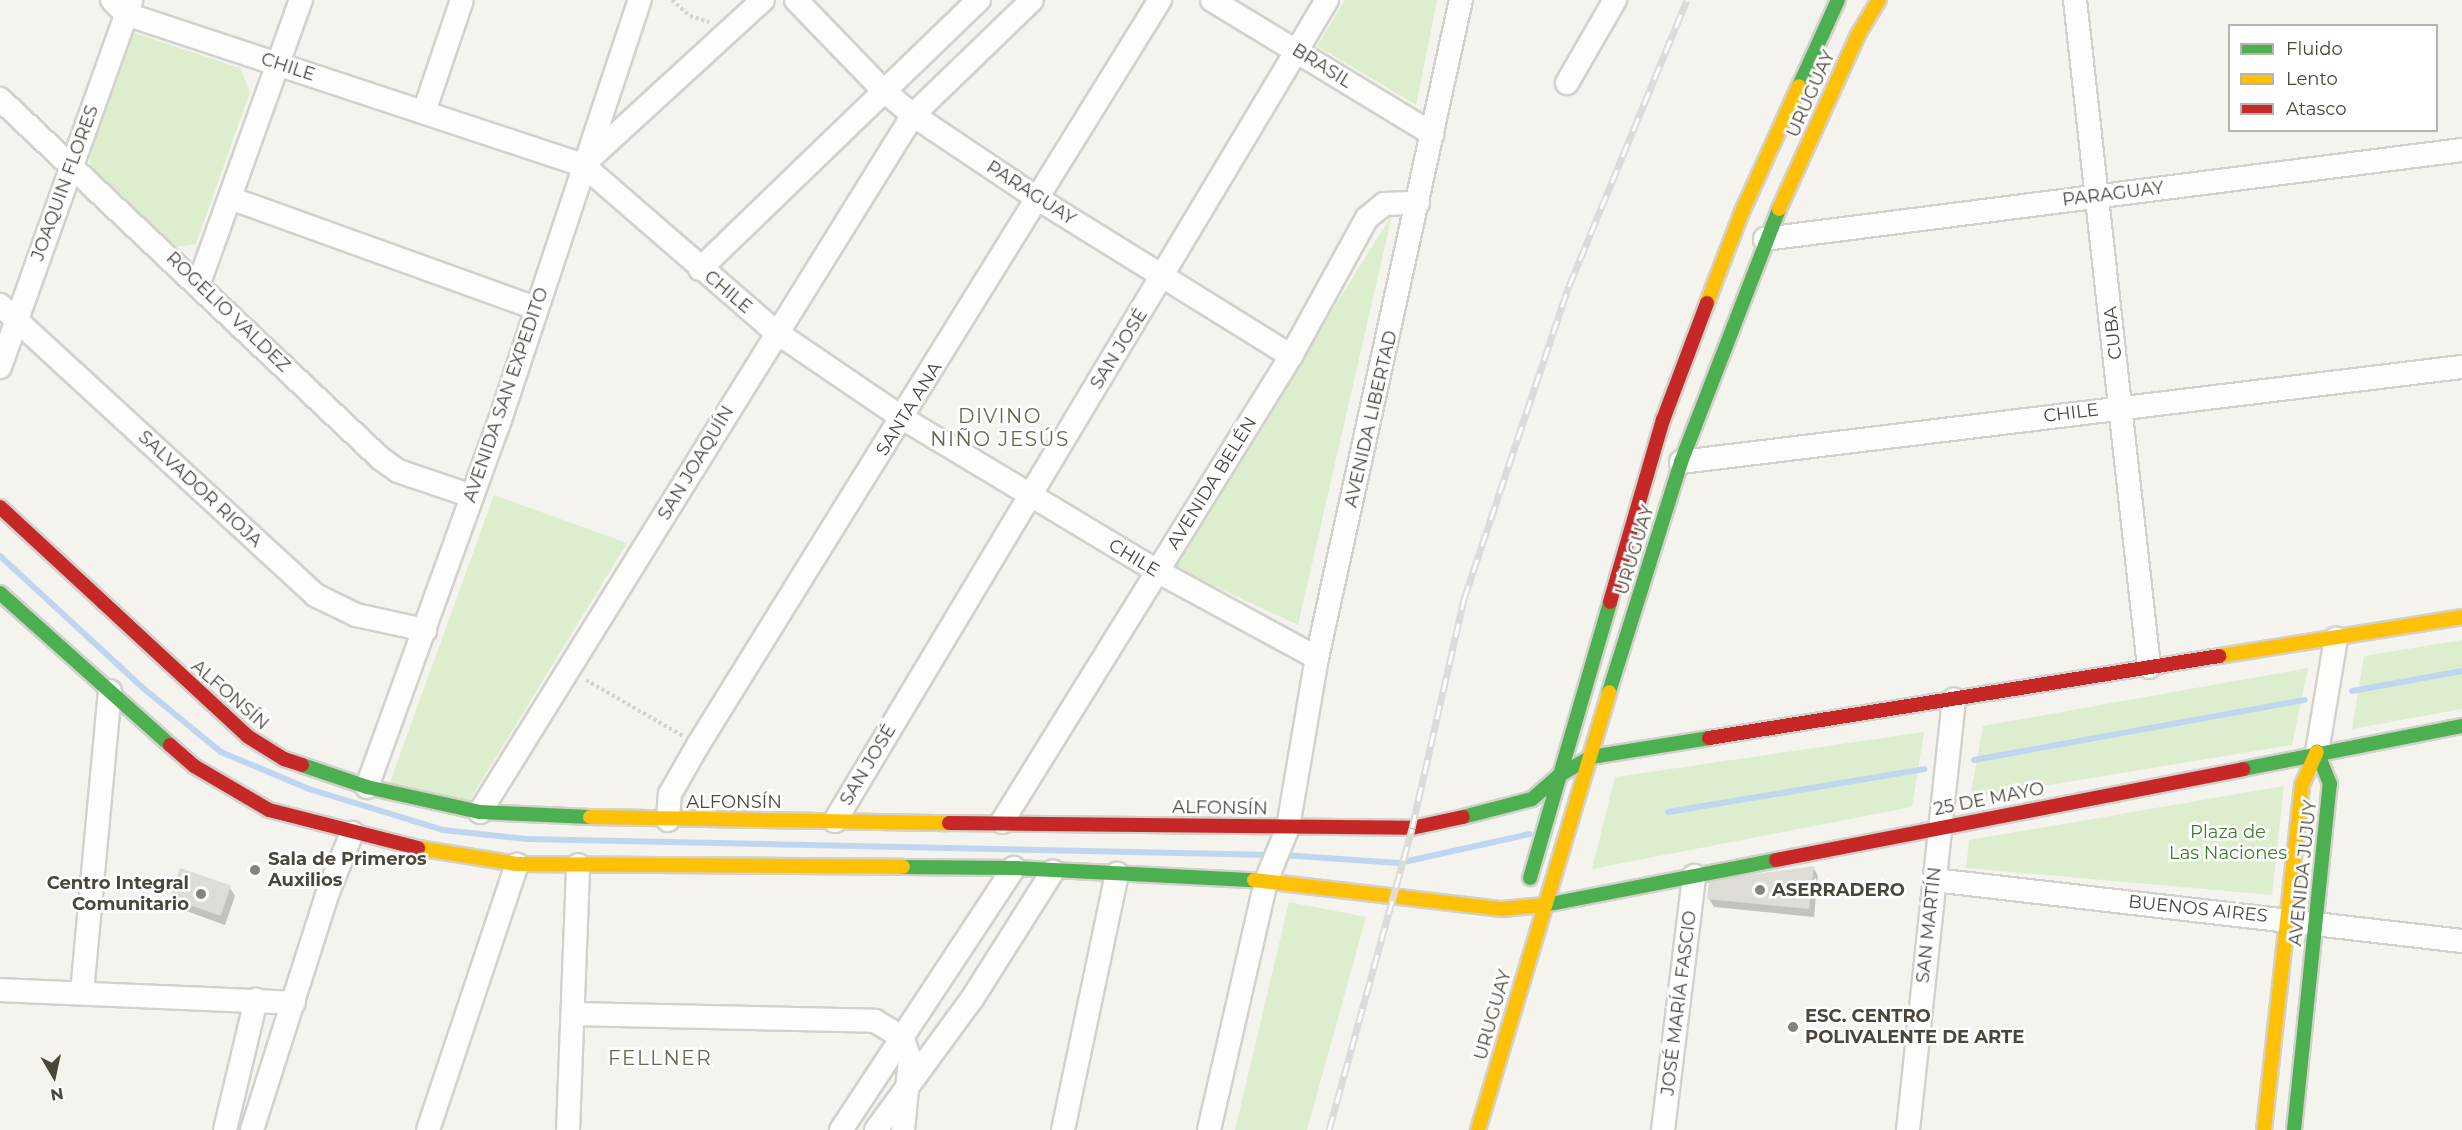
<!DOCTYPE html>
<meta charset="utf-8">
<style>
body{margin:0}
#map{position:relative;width:2462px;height:1130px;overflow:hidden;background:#f4f3ee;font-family:Montserrat,sans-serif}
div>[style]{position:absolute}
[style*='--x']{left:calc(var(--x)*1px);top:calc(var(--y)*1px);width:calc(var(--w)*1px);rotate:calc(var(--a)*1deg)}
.green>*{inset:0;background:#ddeecf}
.shadow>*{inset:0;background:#0003}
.stream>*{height:6px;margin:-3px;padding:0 3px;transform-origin:3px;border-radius:3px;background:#c0d6f0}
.building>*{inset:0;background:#dedcd6;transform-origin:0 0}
.path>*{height:4px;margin-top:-2px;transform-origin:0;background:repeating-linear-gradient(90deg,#d3d2cc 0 3px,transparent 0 6px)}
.roads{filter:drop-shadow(2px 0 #d2d1cb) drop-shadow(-2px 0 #d2d1cb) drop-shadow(0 2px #d2d1cb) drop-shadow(0 -2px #d2d1cb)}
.street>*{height:22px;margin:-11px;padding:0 11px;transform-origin:11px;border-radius:11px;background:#fdfdfc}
.fast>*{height:14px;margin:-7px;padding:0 7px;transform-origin:7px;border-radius:7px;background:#4caf50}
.slow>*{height:14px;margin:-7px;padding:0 7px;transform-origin:7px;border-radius:7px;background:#ffc107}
.jam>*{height:14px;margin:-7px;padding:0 7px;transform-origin:7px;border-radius:7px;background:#c62828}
.rail>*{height:7px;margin-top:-3.5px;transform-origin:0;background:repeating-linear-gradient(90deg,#fff 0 14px,#dbdbda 0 28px);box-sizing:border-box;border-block:2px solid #dbdbda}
.dots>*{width:16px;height:16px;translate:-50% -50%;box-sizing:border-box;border:3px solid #fff;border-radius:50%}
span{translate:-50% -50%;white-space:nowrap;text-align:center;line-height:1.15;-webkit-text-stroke:5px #fff;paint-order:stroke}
.street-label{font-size:18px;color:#4b4639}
.park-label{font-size:18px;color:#3f7e2a}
.poi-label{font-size:18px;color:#4b4639;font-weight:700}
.left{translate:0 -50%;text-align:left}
.right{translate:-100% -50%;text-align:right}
.neighbourhood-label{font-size:20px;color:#6e6650;letter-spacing:1.5px}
.legend{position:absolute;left:2228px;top:24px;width:210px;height:108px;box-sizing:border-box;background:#fff;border:2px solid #b7b5b0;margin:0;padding:8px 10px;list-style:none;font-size:18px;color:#4b4639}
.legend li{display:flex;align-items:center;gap:12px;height:30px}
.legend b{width:30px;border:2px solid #b7b5b0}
.north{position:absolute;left:24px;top:1046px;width:60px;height:60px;-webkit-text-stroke:4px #fff;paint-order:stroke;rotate:171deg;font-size:16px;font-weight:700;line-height:24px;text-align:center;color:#4b4639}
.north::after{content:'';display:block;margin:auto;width:21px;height:27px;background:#4b4639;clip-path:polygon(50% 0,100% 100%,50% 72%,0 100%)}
</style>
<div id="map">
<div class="green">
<i style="clip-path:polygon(1345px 0,1437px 0,1416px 105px,1317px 46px)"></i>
<i style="clip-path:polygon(132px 32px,240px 68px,250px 92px,196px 244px,177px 247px,91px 169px,89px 150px,123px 45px)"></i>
<i style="clip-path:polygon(1392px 215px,1298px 625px,1171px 566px)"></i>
<i style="clip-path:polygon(494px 495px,627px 543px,468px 803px,389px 785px)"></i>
<i style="clip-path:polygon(2462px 640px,2462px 709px,2352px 729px,2364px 656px)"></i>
<i style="clip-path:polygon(2308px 668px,2292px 745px,1970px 798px,1983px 726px)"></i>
<i style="clip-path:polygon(1924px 732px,1912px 807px,1592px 869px,1615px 777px)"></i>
<i style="clip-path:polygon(2284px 786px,2272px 895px,1966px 868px,1969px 840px)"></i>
<i style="clip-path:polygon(1289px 902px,1366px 917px,1307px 1130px,1235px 1130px)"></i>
</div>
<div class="shadow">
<i style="clip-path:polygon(1813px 867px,1818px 876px,1814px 917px,1714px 907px,1709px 899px)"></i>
<i style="clip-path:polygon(230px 888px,235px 896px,225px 925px,175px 907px,170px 898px)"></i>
</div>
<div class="stream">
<i style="--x:0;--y:556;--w:195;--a:42.7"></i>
<i style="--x:143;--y:688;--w:101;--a:39.4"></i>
<i style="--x:221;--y:752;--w:95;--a:22.8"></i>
<i style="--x:309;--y:789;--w:140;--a:17"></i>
<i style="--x:443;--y:830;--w:84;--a:6.1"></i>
<i style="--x:527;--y:839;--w:745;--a:1.23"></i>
<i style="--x:2352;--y:691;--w:112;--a:-10.3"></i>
<i style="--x:1974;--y:760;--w:336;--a:-10.3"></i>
<i style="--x:1668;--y:812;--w:260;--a:-9.5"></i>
<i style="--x:1282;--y:855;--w:117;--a:3.9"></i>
<i style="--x:1399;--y:863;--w:134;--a:-12.5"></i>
</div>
<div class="building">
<i style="clip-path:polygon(1814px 866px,1809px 909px,1707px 899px,1709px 881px)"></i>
<i style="left:180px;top:868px;width:54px;height:32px;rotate:19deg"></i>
</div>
<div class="path">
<i style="--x:672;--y:0;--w:24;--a:42"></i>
<i style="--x:690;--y:16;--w:20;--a:18"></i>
<i style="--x:586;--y:680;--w:112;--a:30"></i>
</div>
<div class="roads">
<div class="street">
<i style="--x:112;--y:0;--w:20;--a:45"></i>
<i style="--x:126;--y:14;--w:481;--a:18.3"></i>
<i style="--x:583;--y:165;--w:255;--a:40.9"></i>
<i style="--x:776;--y:332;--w:155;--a:34.2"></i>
<i style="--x:904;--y:419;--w:295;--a:31"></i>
<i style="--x:1157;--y:571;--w:182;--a:28.5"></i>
<i style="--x:796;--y:0;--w:125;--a:46"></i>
<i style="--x:883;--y:90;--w:39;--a:40"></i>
<i style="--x:913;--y:115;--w:151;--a:33.9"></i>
<i style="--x:1038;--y:199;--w:298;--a:31.8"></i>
<i style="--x:1212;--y:0;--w:258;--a:31.3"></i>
<i style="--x:2075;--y:0;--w:671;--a:83.67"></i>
<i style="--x:1567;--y:83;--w:96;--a:-60"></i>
<i style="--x:0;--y:99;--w:523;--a:43.37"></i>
<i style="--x:380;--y:458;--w:22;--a:36"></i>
<i style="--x:398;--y:471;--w:78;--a:18.7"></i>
<i style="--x:424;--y:112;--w:118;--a:-71.3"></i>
<i style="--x:585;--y:163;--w:241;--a:-42.5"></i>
<i style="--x:230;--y:198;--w:325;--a:19.8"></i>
<i style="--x:1765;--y:239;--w:703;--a:-7.28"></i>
<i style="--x:700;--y:269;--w:388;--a:-44"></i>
<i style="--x:199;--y:283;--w:301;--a:-70.2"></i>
<i style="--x:0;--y:305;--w:428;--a:42.6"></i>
<i style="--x:315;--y:595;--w:46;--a:26"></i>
<i style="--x:356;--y:615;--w:71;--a:12.3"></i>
<i style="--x:0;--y:367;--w:389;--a:-70.3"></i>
<i style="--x:1681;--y:462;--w:787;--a:-6.94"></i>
<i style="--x:2317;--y:752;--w:115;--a:-80.5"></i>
<i style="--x:367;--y:787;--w:384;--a:-70.1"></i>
<i style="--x:498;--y:426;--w:449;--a:-71.6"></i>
<i style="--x:480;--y:812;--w:821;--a:-58.15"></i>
<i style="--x:913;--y:115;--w:165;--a:-44"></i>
<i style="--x:668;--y:820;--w:26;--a:-86"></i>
<i style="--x:670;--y:794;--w:56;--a:-60.3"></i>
<i style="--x:698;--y:745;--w:877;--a:-58.2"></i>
<i style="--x:835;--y:821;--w:957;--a:-59.07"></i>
<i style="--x:1002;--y:822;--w:548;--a:-58.19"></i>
<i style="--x:1291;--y:356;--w:158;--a:-61.2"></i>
<i style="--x:1367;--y:218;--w:22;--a:-39"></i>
<i style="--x:1384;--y:204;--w:34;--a:-2"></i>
<i style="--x:1934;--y:880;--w:532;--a:6.59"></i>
<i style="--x:0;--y:990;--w:294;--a:2.5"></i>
<i style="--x:82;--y:992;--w:302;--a:-84.7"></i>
<i style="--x:573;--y:1014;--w:302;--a:1.3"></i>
<i style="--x:875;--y:1021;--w:31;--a:31"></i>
<i style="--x:902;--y:1037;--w:23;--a:70"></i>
<i style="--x:910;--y:1059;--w:71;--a:95.6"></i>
<i style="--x:225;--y:1130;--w:134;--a:-76.6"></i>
<i style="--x:252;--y:1130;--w:250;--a:-72.3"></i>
<i style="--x:328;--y:892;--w:64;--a:-67.9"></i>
<i style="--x:428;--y:1130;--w:280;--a:-71.5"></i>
<i style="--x:568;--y:1130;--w:265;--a:-87.8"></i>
<i style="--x:841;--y:1130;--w:314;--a:-56.6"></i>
<i style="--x:876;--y:1130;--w:162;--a:-53.8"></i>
<i style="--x:972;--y:999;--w:151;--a:-57.7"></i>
<i style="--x:1063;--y:1130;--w:262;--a:-78.1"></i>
<i style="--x:1209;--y:1130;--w:255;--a:-77.1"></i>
<i style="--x:1266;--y:881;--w:58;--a:-67.8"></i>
<i style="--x:1288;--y:827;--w:171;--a:-80.3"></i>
<i style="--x:1317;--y:658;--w:674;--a:-77.66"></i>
<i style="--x:1663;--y:1130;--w:256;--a:-83"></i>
<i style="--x:1908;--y:1130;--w:433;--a:-83.9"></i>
</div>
<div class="fast">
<i style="--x:1799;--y:86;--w:94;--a:-65.6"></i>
<i style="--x:0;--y:593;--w:228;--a:41.8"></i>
<i style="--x:1609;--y:692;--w:241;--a:-72.6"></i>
<i style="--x:1681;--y:462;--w:271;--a:-68.8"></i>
<i style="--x:302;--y:765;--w:69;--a:18.7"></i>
<i style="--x:367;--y:787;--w:116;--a:12.5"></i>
<i style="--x:480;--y:812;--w:110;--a:2.6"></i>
<i style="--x:2243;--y:769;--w:223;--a:-11.1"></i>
<i style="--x:1463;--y:817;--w:71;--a:-14.6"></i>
<i style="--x:1532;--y:799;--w:35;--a:-41"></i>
<i style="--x:1558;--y:776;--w:38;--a:-30"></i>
<i style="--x:1591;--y:757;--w:120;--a:-9.1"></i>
<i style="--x:903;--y:867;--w:111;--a:0.5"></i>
<i style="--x:1014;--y:868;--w:240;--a:2.9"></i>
<i style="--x:1530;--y:878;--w:287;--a:-73.8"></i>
<i style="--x:1545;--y:905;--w:235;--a:-11"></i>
<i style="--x:2294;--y:1130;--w:348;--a:-84.1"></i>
<i style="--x:2330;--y:784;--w:35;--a:-112"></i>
</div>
<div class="slow">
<i style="--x:1779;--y:209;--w:193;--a:-65.6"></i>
<i style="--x:1859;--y:33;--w:39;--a:-59"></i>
<i style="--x:1707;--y:303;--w:97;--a:-69"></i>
<i style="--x:1742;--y:212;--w:138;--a:-65.7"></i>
<i style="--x:2219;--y:656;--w:246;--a:-9.1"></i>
<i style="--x:590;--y:817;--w:359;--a:1"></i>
<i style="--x:418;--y:848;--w:100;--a:9.2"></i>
<i style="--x:517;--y:864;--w:386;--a:0.4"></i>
<i style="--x:1254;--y:880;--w:250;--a:6.7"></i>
<i style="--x:1502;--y:909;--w:43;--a:-5.3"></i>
<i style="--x:1478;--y:1130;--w:457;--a:-73.3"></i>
<i style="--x:2264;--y:1130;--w:347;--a:-83.7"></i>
<i style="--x:2302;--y:785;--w:36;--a:-66"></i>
</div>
<div class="jam">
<i style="--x:0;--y:507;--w:337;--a:42.8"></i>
<i style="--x:247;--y:736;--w:44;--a:31.9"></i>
<i style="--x:284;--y:759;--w:19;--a:18"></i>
<i style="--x:1610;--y:602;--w:190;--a:-73.8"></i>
<i style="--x:1663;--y:420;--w:125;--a:-69.4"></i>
<i style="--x:1709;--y:738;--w:517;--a:-9.13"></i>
<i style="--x:170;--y:745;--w:32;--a:41"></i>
<i style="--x:194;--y:766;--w:87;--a:30.4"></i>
<i style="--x:269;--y:810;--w:154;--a:14.3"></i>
<i style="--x:949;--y:823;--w:463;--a:0.6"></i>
<i style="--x:1412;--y:828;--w:52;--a:-12.2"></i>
<i style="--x:1776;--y:860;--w:476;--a:-11"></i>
</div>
</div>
<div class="rail">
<i style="--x:1329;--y:1130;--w:313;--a:-74.6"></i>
<i style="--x:1412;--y:828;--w:235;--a:-77.2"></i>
<i style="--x:1464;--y:599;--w:330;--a:-71.5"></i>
<i style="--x:1569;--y:286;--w:309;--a:-67.6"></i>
</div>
<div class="dots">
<i style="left:255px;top:870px;background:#868378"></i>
<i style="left:1760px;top:890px;background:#868378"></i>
<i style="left:201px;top:894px;background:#868378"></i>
<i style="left:1793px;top:1027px;background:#868378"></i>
</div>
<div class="street-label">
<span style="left:1322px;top:66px;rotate:32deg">BRASIL</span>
<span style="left:288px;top:67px;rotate:18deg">CHILE</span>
<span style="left:1811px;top:94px;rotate:-66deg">URUGUAY</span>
<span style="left:65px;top:183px;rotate:-70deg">JOAQUIN FLORES</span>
<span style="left:1031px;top:193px;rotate:33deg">PARAGUAY</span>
<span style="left:2113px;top:194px;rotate:-7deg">PARAGUAY</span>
<span style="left:728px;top:292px;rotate:40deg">CHILE</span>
<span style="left:228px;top:312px;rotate:44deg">ROGELIO VALDEZ</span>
<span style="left:2113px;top:333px;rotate:-96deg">CUBA</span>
<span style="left:1119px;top:349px;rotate:-58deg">SAN JOSÉ</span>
<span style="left:506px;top:395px;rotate:-71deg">AVENIDA SAN EXPEDITO</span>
<span style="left:909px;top:409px;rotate:-58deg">SANTA ANA</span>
<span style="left:2071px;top:413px;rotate:-7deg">CHILE</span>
<span style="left:1371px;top:419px;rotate:-77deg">AVENIDA LIBERTAD</span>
<span style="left:696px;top:463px;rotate:-59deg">SAN JOAQUÍN</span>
<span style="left:1212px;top:483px;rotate:-58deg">AVENIDA BELÉN</span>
<span style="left:200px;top:489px;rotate:43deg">SALVADOR RIOJA</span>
<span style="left:1635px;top:550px;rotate:-73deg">URUGUAY</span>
<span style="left:1134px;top:558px;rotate:31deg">CHILE</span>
<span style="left:230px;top:695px;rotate:41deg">ALFONSÍN</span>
<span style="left:868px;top:765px;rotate:-59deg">SAN JOSÉ</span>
<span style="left:1989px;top:799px;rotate:-11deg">25 DE MAYO</span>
<span style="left:734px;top:802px">ALFONSÍN</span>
<span style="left:1220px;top:808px;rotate:1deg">ALFONSÍN</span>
<span style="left:2303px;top:873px;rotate:-84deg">AVENIDA JUJUY</span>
<span style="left:2198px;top:909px;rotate:6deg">BUENOS AIRES</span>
<span style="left:1929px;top:925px;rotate:-84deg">SAN MARTÍN</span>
<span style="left:1679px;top:1003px;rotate:-83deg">JOSÉ MARÍA FASCIO</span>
<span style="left:1493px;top:1015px;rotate:-74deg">URUGUAY</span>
</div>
<div class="park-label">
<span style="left:2228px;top:843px">Plaza de<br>Las Naciones</span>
</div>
<div class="poi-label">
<span class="left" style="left:268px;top:870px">Sala de Primeros<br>Auxilios</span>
<span class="right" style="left:189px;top:894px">Centro Integral<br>Comunitario</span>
<span class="left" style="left:1772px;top:890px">ASERRADERO</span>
<span class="left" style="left:1805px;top:1027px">ESC. CENTRO<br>POLIVALENTE DE ARTE</span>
</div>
<div class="neighbourhood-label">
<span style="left:1000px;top:428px">DIVINO<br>NIÑO JESÚS</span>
<span style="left:660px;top:1058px">FELLNER</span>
</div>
<ul class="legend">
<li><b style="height:8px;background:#4caf50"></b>Fluido</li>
<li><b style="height:8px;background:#ffc107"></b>Lento</li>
<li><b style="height:8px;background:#c62828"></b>Atasco</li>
</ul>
<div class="north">N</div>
</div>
